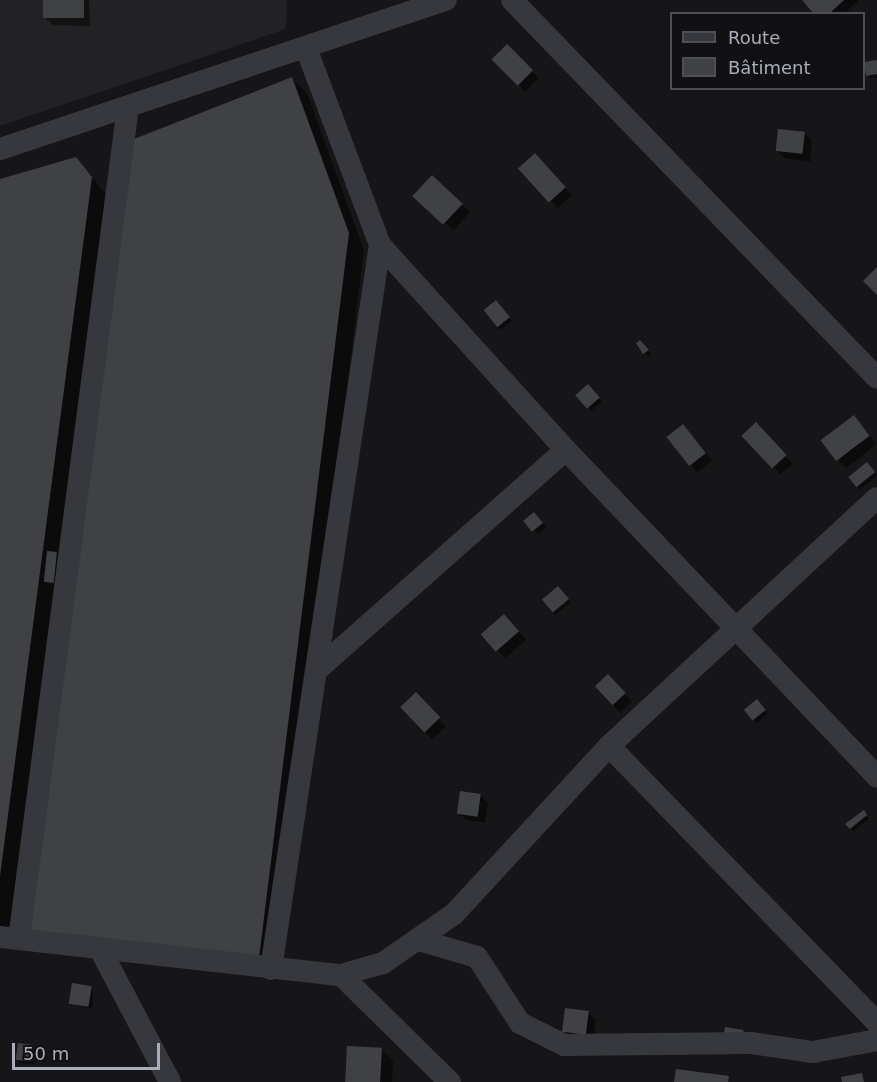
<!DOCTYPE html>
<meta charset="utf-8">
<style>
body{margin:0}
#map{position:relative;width:877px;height:1082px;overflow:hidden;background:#161618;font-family:"DejaVu Sans",sans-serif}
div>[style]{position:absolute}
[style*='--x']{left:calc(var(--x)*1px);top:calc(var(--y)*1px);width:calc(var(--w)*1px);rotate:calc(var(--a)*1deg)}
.built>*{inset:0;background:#222225}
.shadow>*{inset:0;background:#0007;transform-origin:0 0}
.building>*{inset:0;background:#404145;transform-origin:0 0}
.minor>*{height:22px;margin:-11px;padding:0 11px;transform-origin:11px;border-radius:11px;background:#37383d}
span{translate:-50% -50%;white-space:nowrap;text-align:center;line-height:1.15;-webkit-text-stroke:5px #111113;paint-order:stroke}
.legend{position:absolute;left:670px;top:12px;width:195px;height:78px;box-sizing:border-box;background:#111113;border:2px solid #4d4f55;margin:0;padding:8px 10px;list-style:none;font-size:18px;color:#a8adb8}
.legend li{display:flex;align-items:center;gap:12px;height:30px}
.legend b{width:30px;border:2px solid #4d4f55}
.scale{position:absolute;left:12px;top:1043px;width:148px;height:27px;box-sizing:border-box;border:3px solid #a8adb8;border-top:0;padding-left:8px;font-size:18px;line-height:21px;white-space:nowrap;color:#a8adb8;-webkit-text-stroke:4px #111113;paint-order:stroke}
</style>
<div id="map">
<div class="built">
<i style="clip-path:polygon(0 0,287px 0,286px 29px,0 126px)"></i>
</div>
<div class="shadow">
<i style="clip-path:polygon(45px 0,89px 0,90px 26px,53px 25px,45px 18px)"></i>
<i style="clip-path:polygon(804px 0,858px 0,858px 1px,844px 14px,816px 14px)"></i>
<i style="left:507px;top:46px;width:45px;height:19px;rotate:45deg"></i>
<i style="clip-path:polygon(877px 61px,877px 78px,871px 78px,868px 75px)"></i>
<i style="clip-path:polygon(291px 78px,307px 93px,364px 250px,274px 973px,43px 948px)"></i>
<i style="clip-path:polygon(805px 134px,812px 141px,810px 162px,785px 158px,777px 151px)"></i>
<i style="clip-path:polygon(75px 158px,106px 194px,10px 935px,0 933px,0 181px)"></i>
<i style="clip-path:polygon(542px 163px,572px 195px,558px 208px,520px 169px)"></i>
<i style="clip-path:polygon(423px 205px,462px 205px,470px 212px,454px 230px)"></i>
<i style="clip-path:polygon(499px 305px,512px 321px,501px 330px,498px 327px)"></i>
<i style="clip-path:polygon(640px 342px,651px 354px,648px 357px,638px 344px)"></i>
<i style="left:588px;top:386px;width:21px;height:14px;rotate:49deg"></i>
<i style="clip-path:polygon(861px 424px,877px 444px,846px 468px,839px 461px)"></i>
<i style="left:683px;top:426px;width:45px;height:19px;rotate:50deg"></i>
<i style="clip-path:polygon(763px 432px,793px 464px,780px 474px,744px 436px)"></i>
<i style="clip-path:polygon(870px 467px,877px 476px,860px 489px,856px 486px)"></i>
<i style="clip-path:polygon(537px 517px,546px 527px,538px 534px,525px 521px)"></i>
<i style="clip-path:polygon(561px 591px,571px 603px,555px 615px,552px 612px)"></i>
<i style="clip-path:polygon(512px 623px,526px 640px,505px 658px,483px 636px)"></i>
<i style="left:608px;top:676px;width:35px;height:16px;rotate:47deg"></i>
<i style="left:416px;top:694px;width:44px;height:19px;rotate:47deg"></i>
<i style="clip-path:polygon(760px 704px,768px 714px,757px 723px,746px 710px)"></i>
<i style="clip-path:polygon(480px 795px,488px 803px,485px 823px,467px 820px,459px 813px)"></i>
<i style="clip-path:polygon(864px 812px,869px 819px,854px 831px,847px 825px)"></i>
<i style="clip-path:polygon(92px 987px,93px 1009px,71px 1004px)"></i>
<i style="clip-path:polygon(588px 1012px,596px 1020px,593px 1041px,571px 1039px,564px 1031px)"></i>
<i style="clip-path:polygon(32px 1046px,34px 1065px,21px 1063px,17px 1060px)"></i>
<i style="clip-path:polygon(381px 1049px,393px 1060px,392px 1082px,347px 1082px)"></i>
</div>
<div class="building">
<i style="left:43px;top:0;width:41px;height:18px"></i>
<i style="clip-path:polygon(802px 0,844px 0,829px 14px,814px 14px)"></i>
<i style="left:507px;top:44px;width:37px;height:22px;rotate:45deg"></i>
<i style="clip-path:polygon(877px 60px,877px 74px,866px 76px,864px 62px)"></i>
<i style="clip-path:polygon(292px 77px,349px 233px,259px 958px,26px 933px,134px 139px)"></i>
<i style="left:778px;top:129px;width:27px;height:22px;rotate:6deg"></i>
<i style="left:535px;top:153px;width:46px;height:23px;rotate:48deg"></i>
<i style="clip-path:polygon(76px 157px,92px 177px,0 876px,0 179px)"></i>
<i style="left:432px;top:175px;width:42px;height:29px;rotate:43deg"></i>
<i style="clip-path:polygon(877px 267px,877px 295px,863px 281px)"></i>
<i style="left:496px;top:300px;width:22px;height:16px;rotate:51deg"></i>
<i style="clip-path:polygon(640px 340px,649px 350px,643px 354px,636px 343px)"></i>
<i style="left:588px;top:384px;width:18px;height:17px;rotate:49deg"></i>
<i style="left:854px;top:415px;width:26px;height:42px;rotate:53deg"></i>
<i style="left:756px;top:422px;width:45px;height:20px;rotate:47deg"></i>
<i style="left:683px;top:424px;width:37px;height:21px;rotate:52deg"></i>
<i style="left:867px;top:462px;width:13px;height:24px;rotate:51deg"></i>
<i style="left:534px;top:512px;width:14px;height:14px;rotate:51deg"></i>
<i style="left:47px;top:551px;width:10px;height:31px;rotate:6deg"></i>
<i style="left:558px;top:586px;width:17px;height:21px;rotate:50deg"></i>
<i style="left:504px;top:614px;width:23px;height:31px;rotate:49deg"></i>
<i style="left:608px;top:674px;width:26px;height:18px;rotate:47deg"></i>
<i style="left:416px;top:692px;width:35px;height:22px;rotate:46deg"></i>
<i style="left:757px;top:699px;width:14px;height:17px;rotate:51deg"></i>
<i style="left:460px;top:791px;width:21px;height:23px;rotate:8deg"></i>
<i style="clip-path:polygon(864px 810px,867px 815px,850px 829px,845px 824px)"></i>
<i style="left:72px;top:983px;width:20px;height:21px;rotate:9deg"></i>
<i style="left:565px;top:1008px;width:24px;height:24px;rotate:7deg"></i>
<i style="left:725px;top:1027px;width:19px;height:16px;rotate:9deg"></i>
<i style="left:18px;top:1043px;width:15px;height:17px;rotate:8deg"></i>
<i style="left:347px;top:1046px;width:35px;height:36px;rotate:3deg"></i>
<i style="clip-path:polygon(676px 1069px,729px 1076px,728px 1082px,674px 1082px)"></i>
<i style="clip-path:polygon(862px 1073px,864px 1082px,842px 1082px,841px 1077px)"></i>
</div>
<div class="minor">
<i style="--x:512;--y:0;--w:525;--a:46"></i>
<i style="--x:306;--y:48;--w:210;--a:69.4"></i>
<i style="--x:380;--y:245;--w:277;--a:47.8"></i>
<i style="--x:566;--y:450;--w:451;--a:46.4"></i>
<i style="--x:0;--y:149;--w:470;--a:-18.5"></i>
<i style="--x:317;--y:670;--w:332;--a:-41.5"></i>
<i style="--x:609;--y:746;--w:385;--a:45.9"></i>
<i style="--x:0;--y:937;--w:343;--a:6.4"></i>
<i style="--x:341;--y:975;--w:44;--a:-15.9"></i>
<i style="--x:383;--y:963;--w:86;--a:-34.6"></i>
<i style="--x:454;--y:914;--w:229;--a:-47.3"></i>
<i style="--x:609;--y:746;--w:365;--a:-42.8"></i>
<i style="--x:19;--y:939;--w:839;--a:-82.54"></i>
<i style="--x:422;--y:941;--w:57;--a:16.2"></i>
<i style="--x:477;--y:957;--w:79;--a:56.9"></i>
<i style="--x:520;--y:1023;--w:49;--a:26.6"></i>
<i style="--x:564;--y:1045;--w:187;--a:-0.6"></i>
<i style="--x:751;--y:1043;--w:63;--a:8.3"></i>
<i style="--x:813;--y:1052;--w:65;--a:-10.6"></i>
<i style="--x:101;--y:951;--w:148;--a:62.2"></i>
<i style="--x:271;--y:969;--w:732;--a:-81.44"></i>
<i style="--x:341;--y:975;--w:153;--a:44.5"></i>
</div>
<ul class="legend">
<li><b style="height:8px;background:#37383d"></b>Route</li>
<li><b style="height:16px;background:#404145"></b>Bâtiment</li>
</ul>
<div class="scale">50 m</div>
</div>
